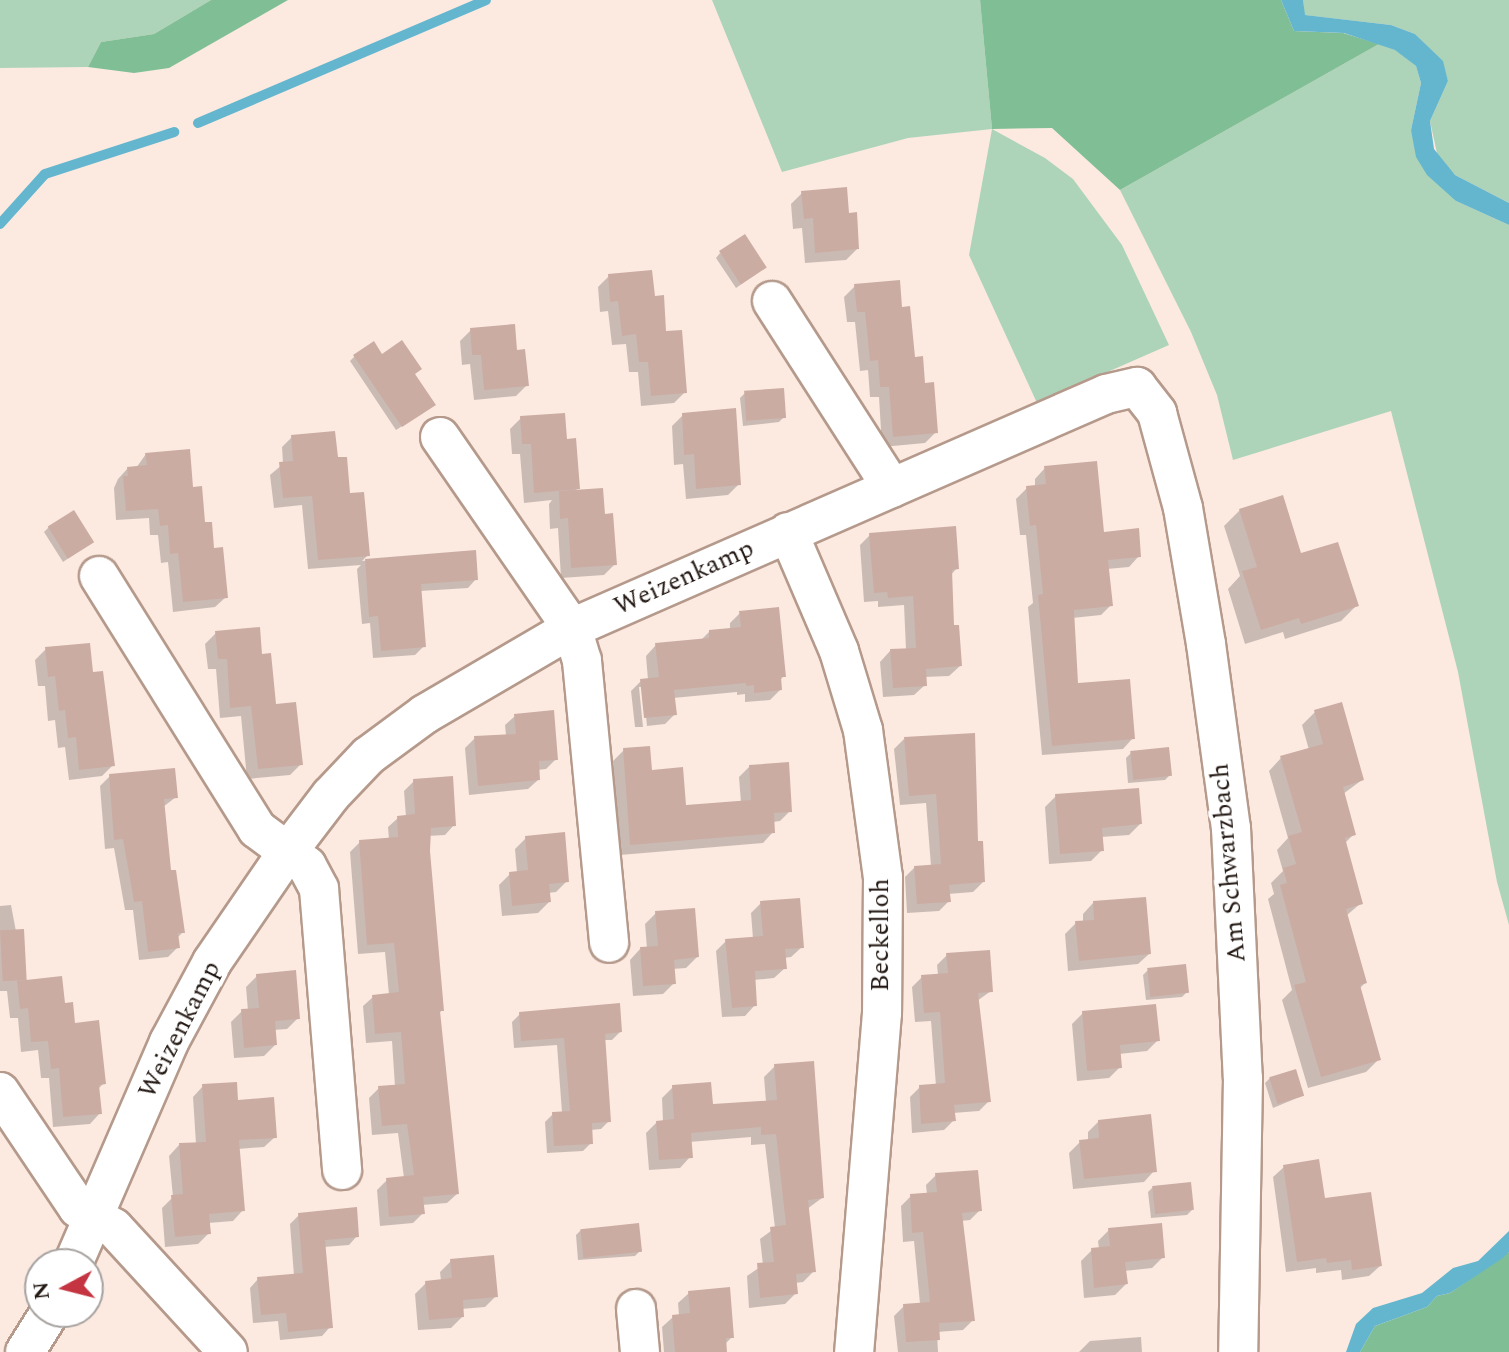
<!DOCTYPE html>
<style>
body{margin:0}
#map{position:relative;width:1509px;height:1352px;overflow:hidden;background:#fceae1;font-family:Spectral,serif}
div>[style]{position:absolute}
[style*='--x']{left:calc(var(--x)*1px);top:calc(var(--y)*1px);width:calc(var(--w)*1px);rotate:calc(var(--a)*1deg)}
.green>*{inset:0;background:#add4b9}
.forest>*{inset:0;background:#80bf96}
.water>*{inset:0;background:#64b6cf}
.shadow>*{inset:0;background:#0003}
.stream>*{height:10px;margin:-5px;padding:0 5px;transform-origin:5px;border-radius:5px;background:#64b6cf}
.building>*{inset:0;background:#cbaca3;transform-origin:0 0}
.roads{filter:drop-shadow(2px 0 #b59a8c) drop-shadow(-2px 0 #b59a8c) drop-shadow(0 2px #b59a8c) drop-shadow(0 -2px #b59a8c)}
.street>*{height:38px;margin:-19px;padding:0 19px;transform-origin:19px;border-radius:19px;background:#fff}
span{translate:-50% -50%;white-space:nowrap;text-align:center;line-height:1.15;-webkit-text-stroke:8px #fff;paint-order:stroke}
.street-label{font-size:26px;color:#231813}
.north{position:absolute;left:24px;top:1248px;width:80px;height:80px;box-sizing:border-box;background:#fff;border:2px solid #a7a3a1;border-radius:50%;rotate:263deg;font-size:22px;font-weight:700;line-height:32px;text-align:center;color:#231813}
.north::after{content:'';display:block;margin:auto;width:28px;height:36px;background:#c53541;clip-path:polygon(50% 0,100% 100%,50% 72%,0 100%)}
</style>
<div id="map">
<div class="green">
<i style="clip-path:polygon(0 0,211px 0,154px 34px,101px 42px,88px 67px,0 68px)"></i>
<i style="clip-path:polygon(712px 0,980px 0,992px 129px,1045px 158px,1073px 179px,1122px 245px,1169px 345px,1037px 403px,969px 255px,992px 129px,908px 138px,782px 172px)"></i>
<i style="clip-path:polygon(1303px 0,1509px 0,1509px 203px,1455px 175px,1438px 158px,1430px 121px,1448px 81px,1442px 61px,1415px 34px,1391px 25px,1304px 15px)"></i>
<i style="clip-path:polygon(1379px 44px,1396px 50px,1416px 66px,1421px 83px,1411px 130px,1456px 201px,1509px 225px,1509px 925px,1497px 882px,1458px 672px,1391px 411px,1233px 460px,1217px 395px,1191px 332px,1120px 190px)"></i>
</div>
<div class="forest">
<i style="clip-path:polygon(211px 0,288px 0,169px 68px,134px 73px,88px 67px,101px 42px,154px 34px)"></i>
<i style="clip-path:polygon(980px 0,1281px 0,1294px 31px,1343px 33px,1379px 44px,1120px 190px,1052px 128px,992px 129px)"></i>
<i style="clip-path:polygon(1509px 1252px,1509px 1352px,1360px 1352px,1375px 1326px,1427px 1307px,1437px 1296px,1450px 1293px)"></i>
</div>
<div class="water">
<i style="clip-path:polygon(1281px 0,1303px 0,1305px 15px,1391px 25px,1415px 34px,1443px 61px,1448px 81px,1430px 121px,1434px 149px,1455px 175px,1509px 203px,1509px 225px,1456px 201px,1427px 175px,1416px 157px,1411px 130px,1421px 83px,1416px 66px,1395px 50px,1344px 33px,1294px 31px)"></i>
<i style="clip-path:polygon(1509px 1231px,1509px 1252px,1503px 1258px,1450px 1293px,1437px 1296px,1427px 1307px,1375px 1326px,1360px 1352px,1346px 1352px,1356px 1324px,1373px 1308px,1422px 1293px,1453px 1268px,1478px 1261px)"></i>
</div>
<div class="shadow">
<i style="clip-path:polygon(802px 193px,847px 216px,857px 249px,846px 260px,805px 263px,802px 228px,793px 229px,791px 204px)"></i>
<i style="clip-path:polygon(720px 253px,759px 272px,736px 288px,716px 258px)"></i>
<i style="clip-path:polygon(609px 276px,653px 298px,685px 392px,674px 403px,641px 406px,638px 372px,629px 372px,626px 344px,612px 345px,608px 311px,600px 312px,598px 287px)"></i>
<i style="clip-path:polygon(855px 286px,900px 309px,936px 432px,925px 443px,882px 447px,879px 397px,870px 397px,868px 370px,860px 371px,855px 322px,847px 322px,844px 297px)"></i>
<i style="clip-path:polygon(471px 330px,516px 352px,527px 385px,516px 396px,474px 400px,470px 364px,462px 365px,460px 341px)"></i>
<i style="clip-path:polygon(355px 356px,382px 356px,413px 375px,429px 409px,396px 430px,350px 361px)"></i>
<i style="clip-path:polygon(745px 393px,784px 417px,779px 422px,743px 426px,740px 398px)"></i>
<i style="clip-path:polygon(683px 415px,739px 484px,728px 495px,686px 499px,683px 464px,674px 465px,672px 426px)"></i>
<i style="clip-path:polygon(521px 418px,578px 488px,574px 492px,603px 516px,615px 564px,604px 575px,561px 578px,558px 528px,550px 529px,549px 504px,552px 500px,524px 503px,520px 454px,512px 454px,510px 429px)"></i>
<i style="clip-path:polygon(292px 437px,336px 459px,368px 555px,362px 561px,474px 552px,476px 579px,468px 588px,420px 591px,424px 646px,415px 655px,373px 658px,370px 623px,362px 624px,357px 569px,361px 565px,308px 569px,302px 505px,274px 508px,270px 475px,283px 464px,282px 447px)"></i>
<i style="clip-path:polygon(146px 454px,203px 524px,226px 597px,215px 607px,173px 612px,168px 562px,161px 563px,158px 535px,150px 535px,149px 518px,116px 520px,114px 488px,118px 479px,128px 468px,136px 468px)"></i>
<i style="clip-path:polygon(1045px 468px,1102px 534px,1139px 556px,1129px 567px,1107px 569px,1111px 605px,1101px 615px,1072px 618px,1076px 685px,1133px 738px,1123px 749px,1042px 755px,1028px 607px,1033px 603px,1026px 535px,1020px 535px,1016px 499px,1027px 488px,1035px 487px,1035px 479px)"></i>
<i style="clip-path:polygon(1240px 510px,1300px 556px,1356px 606px,1341px 621px,1285px 639px,1283px 632px,1245px 644px,1228px 589px,1240px 576px,1224px 526px)"></i>
<i style="clip-path:polygon(49px 527px,92px 542px,63px 562px,44px 532px)"></i>
<i style="clip-path:polygon(870px 535px,957px 568px,950px 576px,953px 627px,960px 666px,949px 676px,924px 677px,925px 685px,914px 695px,883px 697px,880px 662px,890px 651px,906px 650px,904px 605px,878px 607px,878px 601px,864px 602px,860px 545px)"></i>
<i style="clip-path:polygon(740px 613px,784px 676px,779px 681px,780px 690px,770px 700px,745px 702px,745px 694px,737px 695px,737px 692px,673px 698px,675px 714px,665px 724px,647px 726px,643px 687px,639px 687px,643px 727px,635px 727px,631px 691px,641px 681px,648px 680px,646px 656px,656px 645px,700px 641px,710px 631px,730px 630px,730px 623px)"></i>
<i style="clip-path:polygon(216px 633px,260px 656px,274px 707px,301px 764px,290px 775px,247px 779px,241px 716px,220px 718px,216px 669px,208px 669px,205px 644px)"></i>
<i style="clip-path:polygon(46px 649px,113px 765px,102px 776px,69px 780px,65px 747px,58px 748px,55px 720px,48px 721px,45px 686px,38px 686px,35px 660px)"></i>
<i style="clip-path:polygon(1315px 712px,1362px 780px,1343px 794px,1354px 834px,1345px 843px,1361px 903px,1346px 916px,1365px 983px,1359px 989px,1379px 1059px,1366px 1072px,1308px 1088px,1282px 1000px,1292px 990px,1268px 899px,1274px 894px,1271px 883px,1283px 871px,1277px 850px,1288px 838px,1269px 771px,1281px 758px,1309px 750px,1302px 725px)"></i>
<i style="clip-path:polygon(515px 716px,556px 759px,546px 769px,537px 770px,538px 780px,528px 789px,469px 795px,465px 748px,475px 738px,506px 736px,505px 725px)"></i>
<i style="clip-path:polygon(904px 739px,976px 843px,983px 882px,973px 892px,948px 894px,949px 901px,939px 911px,907px 913px,905px 877px,915px 867px,931px 866px,926px 803px,900px 805px,894px 749px)"></i>
<i style="clip-path:polygon(624px 750px,684px 807px,741px 803px,739px 777px,749px 767px,790px 811px,780px 821px,773px 822px,773px 832px,763px 843px,620px 855px,613px 761px)"></i>
<i style="clip-path:polygon(1131px 753px,1170px 775px,1165px 780px,1128px 783px,1126px 758px)"></i>
<i style="clip-path:polygon(110px 776px,176px 797px,163px 807px,169px 872px,183px 932px,176px 939px,177px 948px,168px 957px,139px 960px,133px 910px,125px 910px,114px 848px,105px 849px,100px 786px)"></i>
<i style="clip-path:polygon(414px 781px,454px 825px,445px 835px,428px 836px,442px 1010px,438px 1015px,457px 1194px,447px 1203px,422px 1205px,423px 1213px,413px 1223px,380px 1226px,377px 1190px,387px 1180px,404px 1178px,398px 1133px,372px 1135px,369px 1098px,379px 1088px,395px 1087px,392px 1041px,366px 1043px,363px 1006px,373px 997px,389px 995px,385px 952px,358px 954px,350px 852px,360px 842px,389px 840px,388px 827px,398px 818px,406px 817px,404px 791px)"></i>
<i style="clip-path:polygon(1056px 796px,1140px 824px,1129px 835px,1101px 837px,1102px 850px,1091px 861px,1049px 864px,1045px 807px)"></i>
<i style="clip-path:polygon(526px 838px,567px 881px,556px 892px,548px 893px,549px 902px,538px 913px,502px 916px,499px 885px,510px 874px,517px 873px,515px 849px)"></i>
<i style="clip-path:polygon(761px 903px,802px 947px,791px 957px,784px 958px,785px 968px,774px 978px,753px 980px,755px 1005px,745px 1016px,722px 1017px,716px 951px,726px 941px,753px 939px,751px 913px)"></i>
<i style="clip-path:polygon(1093px 903px,1149px 954px,1138px 964px,1068px 971px,1065px 934px,1076px 923px,1083px 923px,1083px 914px)"></i>
<i style="clip-path:polygon(11px 905px,25px 979px,63px 1005px,104px 1083px,98px 1089px,100px 1113px,90px 1124px,53px 1127px,49px 1078px,41px 1078px,38px 1050px,21px 1052px,18px 1018px,10px 1018px,7px 991px,0 991px,0 906px)"></i>
<i style="clip-path:polygon(656px 913px,697px 957px,686px 968px,672px 969px,674px 983px,663px 994px,633px 996px,630px 960px,640px 949px,647px 949px,645px 924px)"></i>
<i style="clip-path:polygon(947px 955px,991px 991px,977px 1001px,989px 1101px,979px 1111px,953px 1113px,954px 1120px,944px 1130px,912px 1133px,910px 1097px,920px 1087px,936px 1086px,931px 1021px,915px 1022px,912px 987px,922px 977px,938px 975px,937px 965px)"></i>
<i style="clip-path:polygon(1148px 970px,1187px 992px,1182px 997px,1146px 1000px,1143px 975px)"></i>
<i style="clip-path:polygon(257px 976px,298px 1018px,287px 1029px,273px 1030px,275px 1045px,264px 1056px,234px 1058px,231px 1022px,242px 1011px,248px 1011px,246px 987px)"></i>
<i style="clip-path:polygon(1083px 1013px,1158px 1040px,1147px 1051px,1119px 1054px,1120px 1067px,1109px 1078px,1077px 1081px,1072px 1024px)"></i>
<i style="clip-path:polygon(520px 1014px,620px 1032px,612px 1040px,603px 1040px,609px 1121px,601px 1129px,590px 1130px,591px 1143px,583px 1151px,547px 1153px,545px 1122px,553px 1114px,562px 1113px,557px 1045px,514px 1048px,512px 1022px)"></i>
<i style="clip-path:polygon(775px 1066px,822px 1198px,807px 1209px,814px 1271px,803px 1282px,795px 1283px,796px 1293px,785px 1304px,749px 1308px,747px 1276px,763px 1265px,760px 1239px,775px 1228px,765px 1144px,751px 1145px,751px 1137px,689px 1142px,690px 1157px,680px 1168px,649px 1170px,646px 1133px,657px 1122px,663px 1122px,662px 1098px,673px 1087px,711px 1106px,766px 1102px,764px 1077px)"></i>
<i style="clip-path:polygon(1270px 1078px,1302px 1096px,1273px 1108px,1265px 1083px)"></i>
<i style="clip-path:polygon(203px 1086px,275px 1137px,264px 1147px,238px 1149px,243px 1210px,233px 1221px,208px 1223px,209px 1233px,198px 1244px,165px 1247px,162px 1208px,173px 1197px,169px 1156px,179px 1145px,196px 1144px,193px 1097px)"></i>
<i style="clip-path:polygon(1099px 1121px,1154px 1171px,1144px 1182px,1073px 1189px,1069px 1153px,1080px 1142px,1088px 1141px,1088px 1132px)"></i>
<i style="clip-path:polygon(1284px 1167px,1323px 1201px,1380px 1266px,1369px 1276px,1342px 1280px,1341px 1270px,1316px 1273px,1316px 1268px,1286px 1272px,1273px 1177px)"></i>
<i style="clip-path:polygon(936px 1175px,980px 1210px,970px 1220px,961px 1221px,973px 1320px,963px 1330px,937px 1332px,938px 1352px,898px 1352px,894px 1316px,904px 1306px,920px 1304px,914px 1241px,903px 1242px,901px 1206px,911px 1196px,927px 1195px,926px 1185px)"></i>
<i style="clip-path:polygon(1153px 1187px,1192px 1210px,1187px 1215px,1151px 1218px,1148px 1192px)"></i>
<i style="clip-path:polygon(299px 1215px,357px 1236px,349px 1245px,324px 1247px,330px 1327px,322px 1336px,280px 1340px,278px 1321px,253px 1323px,250px 1288px,258px 1279px,294px 1276px,290px 1224px)"></i>
<i style="clip-path:polygon(581px 1230px,640px 1251px,635px 1256px,578px 1260px,576px 1235px)"></i>
<i style="clip-path:polygon(1109px 1230px,1163px 1257px,1152px 1268px,1124px 1271px,1126px 1284px,1115px 1295px,1084px 1298px,1081px 1261px,1092px 1250px,1099px 1249px,1098px 1241px)"></i>
<i style="clip-path:polygon(451px 1261px,496px 1296px,485px 1307px,461px 1309px,462px 1317px,451px 1328px,418px 1330px,415px 1294px,426px 1283px,441px 1281px,440px 1272px)"></i>
<i style="clip-path:polygon(689px 1293px,732px 1337px,725px 1344px,725px 1352px,664px 1352px,662px 1327px,673px 1317px,679px 1316px,678px 1303px)"></i>
<i style="clip-path:polygon(1141px 1337px,1142px 1352px,1079px 1352px,1090px 1341px)"></i>
</div>
<div class="stream">
<i style="--x:198;--y:123;--w:313;--a:-23.1"></i>
<i style="--x:0;--y:224;--w:67;--a:-48"></i>
<i style="--x:45;--y:174;--w:136;--a:-18"></i>
</div>
<div class="building">
<i style="clip-path:polygon(847px 187px,849px 213px,857px 212px,859px 249px,815px 253px,813px 218px,804px 219px,801px 191px)"></i>
<i style="left:745px;top:234px;width:40px;height:31px;rotate:57deg"></i>
<i style="clip-path:polygon(652px 270px,655px 296px,664px 295px,666px 331px,682px 330px,687px 393px,651px 396px,648px 362px,639px 362px,636px 334px,622px 336px,618px 301px,610px 302px,608px 274px)"></i>
<i style="clip-path:polygon(900px 280px,902px 307px,910px 306px,915px 357px,923px 356px,925px 383px,934px 382px,938px 433px,893px 437px,889px 387px,880px 387px,878px 360px,870px 361px,865px 312px,857px 312px,854px 284px)"></i>
<i style="clip-path:polygon(515px 324px,517px 350px,525px 349px,529px 386px,484px 390px,481px 355px,472px 355px,470px 328px)"></i>
<i style="clip-path:polygon(402px 340px,422px 369px,415px 374px,436px 405px,402px 427px,353px 355px,374px 341px,382px 354px)"></i>
<i style="left:784px;top:388px;width:30px;height:40px;rotate:86deg"></i>
<i style="clip-path:polygon(736px 408px,741px 485px,696px 489px,694px 454px,684px 455px,682px 413px)"></i>
<i style="clip-path:polygon(565px 413px,567px 439px,576px 438px,580px 489px,534px 493px,531px 444px,522px 444px,520px 416px)"></i>
<i style="clip-path:polygon(335px 431px,338px 457px,347px 457px,350px 493px,364px 492px,370px 556px,318px 560px,312px 496px,283px 498px,279px 462px,293px 461px,291px 435px)"></i>
<i style="clip-path:polygon(190px 449px,193px 487px,202px 486px,205px 522px,212px 522px,214px 548px,223px 547px,228px 598px,183px 602px,178px 553px,170px 554px,168px 525px,160px 526px,158px 509px,126px 511px,123px 476px,128px 476px,127px 467px,147px 465px,145px 453px)"></i>
<i style="clip-path:polygon(1097px 461px,1104px 532px,1139px 528px,1141px 557px,1108px 560px,1113px 606px,1074px 610px,1078px 683px,1130px 679px,1135px 739px,1052px 746px,1038px 595px,1043px 594px,1036px 525px,1030px 526px,1026px 486px,1046px 484px,1044px 466px)"></i>
<i style="clip-path:polygon(603px 488px,605px 514px,613px 513px,617px 565px,571px 568px,568px 518px,560px 519px,559px 491px)"></i>
<i style="clip-path:polygon(1283px 495px,1301px 553px,1338px 542px,1359px 606px,1301px 624px,1299px 618px,1261px 630px,1242px 571px,1257px 567px,1239px 509px)"></i>
<i style="left:74px;top:510px;width:38px;height:31px;rotate:58deg"></i>
<i style="clip-path:polygon(956px 526px,959px 569px,952px 570px,954px 625px,959px 625px,962px 666px,926px 669px,927px 686px,893px 688px,890px 649px,916px 648px,913px 596px,888px 598px,887px 592px,874px 593px,869px 533px)"></i>
<i style="clip-path:polygon(476px 550px,478px 580px,421px 584px,426px 647px,381px 651px,378px 616px,369px 617px,365px 559px)"></i>
<i style="clip-path:polygon(779px 607px,786px 677px,781px 677px,782px 690px,754px 693px,754px 685px,746px 686px,746px 683px,674px 690px,677px 715px,644px 718px,640px 679px,659px 677px,655px 643px,709px 638px,709px 630px,741px 627px,739px 611px)"></i>
<i style="clip-path:polygon(260px 627px,262px 654px,271px 653px,276px 704px,296px 702px,303px 765px,258px 769px,251px 706px,230px 708px,227px 659px,218px 659px,215px 631px)"></i>
<i style="clip-path:polygon(90px 643px,93px 672px,103px 671px,115px 766px,79px 770px,76px 737px,68px 738px,65px 710px,59px 711px,55px 676px,48px 677px,45px 647px)"></i>
<i style="clip-path:polygon(1342px 702px,1364px 780px,1343px 787px,1356px 835px,1345px 838px,1363px 904px,1346px 909px,1367px 983px,1360px 985px,1381px 1060px,1321px 1077px,1294px 985px,1306px 982px,1280px 885px,1287px 883px,1283px 868px,1296px 864px,1288px 836px,1302px 832px,1280px 756px,1323px 744px,1314px 710px)"></i>
<i style="clip-path:polygon(554px 710px,558px 760px,539px 761px,540px 780px,478px 786px,474px 736px,516px 734px,514px 714px)"></i>
<i style="clip-path:polygon(975px 733px,978px 841px,983px 841px,985px 882px,949px 885px,951px 902px,917px 904px,914px 866px,941px 864px,938px 821px,936px 794px,909px 796px,904px 737px)"></i>
<i style="clip-path:polygon(650px 746px,652px 770px,683px 767px,686px 805px,751px 800px,749px 765px,789px 762px,792px 812px,774px 813px,775px 833px,630px 845px,623px 748px)"></i>
<i style="left:1169px;top:747px;width:29px;height:39px;rotate:84deg"></i>
<i style="clip-path:polygon(175px 768px,178px 798px,164px 799px,171px 870px,176px 870px,185px 933px,178px 933px,180px 948px,148px 952px,142px 901px,134px 902px,123px 839px,114px 840px,109px 774px)"></i>
<i style="clip-path:polygon(453px 776px,456px 826px,431px 828px,430px 851px,444px 1011px,440px 1011px,459px 1194px,423px 1197px,425px 1214px,389px 1217px,386px 1178px,414px 1175px,407px 1124px,382px 1126px,378px 1086px,405px 1084px,401px 1032px,375px 1034px,372px 995px,399px 992px,394px 943px,367px 945px,359px 840px,398px 837px,397px 816px,415px 814px,413px 779px)"></i>
<i style="clip-path:polygon(1139px 788px,1142px 824px,1102px 828px,1104px 851px,1060px 854px,1055px 794px)"></i>
<i style="clip-path:polygon(565px 832px,569px 882px,549px 884px,551px 902px,512px 906px,509px 872px,528px 870px,525px 836px)"></i>
<i style="clip-path:polygon(1146px 897px,1151px 954px,1079px 961px,1075px 921px,1094px 920px,1093px 901px)"></i>
<i style="clip-path:polygon(800px 898px,804px 948px,785px 949px,787px 969px,755px 971px,757px 1006px,732px 1008px,725px 939px,763px 936px,760px 901px)"></i>
<i style="clip-path:polygon(695px 908px,699px 957px,674px 960px,676px 984px,643px 986px,640px 947px,658px 946px,655px 911px)"></i>
<i style="left:24px;top:929px;width:51px;height:24px;rotate:87deg"></i>
<i style="clip-path:polygon(990px 950px,993px 992px,978px 993px,991px 1102px,954px 1105px,956px 1121px,921px 1124px,919px 1085px,945px 1083px,940px 1012px,924px 1013px,921px 975px,948px 973px,946px 953px)"></i>
<i style="left:1186px;top:964px;width:29px;height:39px;rotate:84deg"></i>
<i style="clip-path:polygon(296px 970px,300px 1019px,275px 1021px,277px 1045px,244px 1048px,241px 1009px,259px 1008px,256px 974px)"></i>
<i style="clip-path:polygon(62px 976px,65px 1003px,73px 1002px,75px 1023px,99px 1020px,106px 1084px,99px 1085px,102px 1114px,63px 1117px,59px 1068px,51px 1069px,48px 1041px,31px 1042px,28px 1008px,20px 1009px,17px 981px)"></i>
<i style="clip-path:polygon(620px 1003px,622px 1032px,605px 1034px,611px 1122px,592px 1123px,593px 1144px,554px 1146px,552px 1112px,570px 1111px,564px 1038px,521px 1041px,519px 1012px)"></i>
<i style="clip-path:polygon(1156px 1004px,1160px 1041px,1120px 1045px,1122px 1068px,1087px 1071px,1082px 1011px)"></i>
<i style="clip-path:polygon(814px 1061px,824px 1198px,808px 1200px,816px 1272px,796px 1274px,798px 1294px,760px 1298px,757px 1263px,774px 1262px,770px 1227px,786px 1225px,776px 1134px,761px 1135px,761px 1127px,691px 1133px,693px 1158px,659px 1160px,656px 1121px,674px 1119px,672px 1085px,711px 1082px,713px 1104px,777px 1100px,774px 1064px)"></i>
<i style="left:1296px;top:1069px;width:28px;height:28px;rotate:73deg"></i>
<i style="clip-path:polygon(237px 1082px,238px 1100px,274px 1097px,277px 1138px,239px 1140px,245px 1211px,209px 1214px,211px 1234px,175px 1237px,171px 1195px,183px 1194px,179px 1143px,206px 1142px,202px 1084px)"></i>
<i style="clip-path:polygon(1151px 1114px,1157px 1172px,1084px 1179px,1079px 1140px,1099px 1138px,1098px 1120px)"></i>
<i style="clip-path:polygon(1319px 1159px,1325px 1198px,1371px 1192px,1382px 1266px,1352px 1270px,1351px 1260px,1327px 1263px,1326px 1258px,1297px 1262px,1283px 1165px)"></i>
<i style="clip-path:polygon(978px 1170px,982px 1211px,962px 1213px,975px 1321px,939px 1323px,940px 1340px,906px 1342px,903px 1304px,930px 1302px,923px 1232px,912px 1233px,910px 1194px,937px 1192px,935px 1173px)"></i>
<i style="left:1191px;top:1182px;width:28px;height:39px;rotate:84deg"></i>
<i style="clip-path:polygon(357px 1207px,359px 1237px,325px 1240px,333px 1328px,288px 1332px,286px 1313px,261px 1315px,257px 1277px,303px 1273px,298px 1213px)"></i>
<i style="left:639px;top:1223px;width:29px;height:59px;rotate:84deg"></i>
<i style="clip-path:polygon(1162px 1223px,1165px 1258px,1125px 1262px,1128px 1284px,1094px 1288px,1091px 1248px,1110px 1246px,1108px 1228px)"></i>
<i style="clip-path:polygon(494px 1255px,498px 1297px,463px 1300px,464px 1317px,429px 1320px,425px 1281px,452px 1278px,450px 1259px)"></i>
<i style="clip-path:polygon(730px 1287px,734px 1338px,726px 1338px,727px 1352px,675px 1352px,672px 1315px,690px 1313px,688px 1291px)"></i>
</div>
<div class="roads">
<div class="street">
<i style="--x:772;--y:301;--w:222;--a:57.3"></i>
<i style="--x:440;--y:437;--w:232;--a:55.4"></i>
<i style="--x:572;--y:628;--w:34;--a:73"></i>
<i style="--x:582;--y:661;--w:283;--a:84.5"></i>
<i style="--x:788;--y:532;--w:129;--a:66.8"></i>
<i style="--x:839;--y:651;--w:83;--a:73.1"></i>
<i style="--x:863;--y:730;--w:148;--a:82.3"></i>
<i style="--x:883;--y:877;--w:136;--a:90.4"></i>
<i style="--x:882;--y:1013;--w:340;--a:94.7"></i>
<i style="--x:99;--y:576;--w:298;--a:58"></i>
<i style="--x:257;--y:829;--w:62;--a:36.5"></i>
<i style="--x:307;--y:866;--w:26;--a:62"></i>
<i style="--x:319;--y:889;--w:282;--a:85.3"></i>
<i style="--x:0;--y:1092;--w:140;--a:56.1"></i>
<i style="--x:78;--y:1208;--w:41;--a:29.1"></i>
<i style="--x:114;--y:1228;--w:168;--a:47.4"></i>
<i style="--x:73;--y:1264;--w:242;--a:-66.6"></i>
<i style="--x:169;--y:1042;--w:91;--a:-61.7"></i>
<i style="--x:212;--y:962;--w:131;--a:-55.6"></i>
<i style="--x:286;--y:854;--w:74;--a:-52.7"></i>
<i style="--x:331;--y:795;--w:54;--a:-46.5"></i>
<i style="--x:368;--y:756;--w:71;--a:-36.4"></i>
<i style="--x:425;--y:714;--w:170;--a:-30.3"></i>
<i style="--x:572;--y:628;--w:583;--a:-23.66"></i>
<i style="--x:1106;--y:394;--w:32;--a:-13"></i>
<i style="--x:1137;--y:387;--w:33;--a:52"></i>
<i style="--x:1157;--y:413;--w:98;--a:74.7"></i>
<i style="--x:1183;--y:508;--w:138;--a:80.4"></i>
<i style="--x:1206;--y:644;--w:186;--a:82.3"></i>
<i style="--x:1231;--y:828;--w:250;--a:87.3"></i>
<i style="--x:1243;--y:1078;--w:274;--a:91"></i>
<i style="--x:636;--y:1309;--w:43;--a:84.7"></i>
<i style="--x:25;--y:1352;--w:47;--a:-58"></i>
</div>
</div>
<div class="street-label">
<span style="left:684px;top:578px;rotate:-24deg">Weizenkamp</span>
<span style="left:1229px;top:863px;rotate:-95deg">Am Schwarzbach</span>
<span style="left:881px;top:935px;rotate:-90deg">Beckelloh</span>
<span style="left:180px;top:1030px;rotate:-63deg">Weizenkamp</span>
</div>
<div class="north">N</div>
</div>
